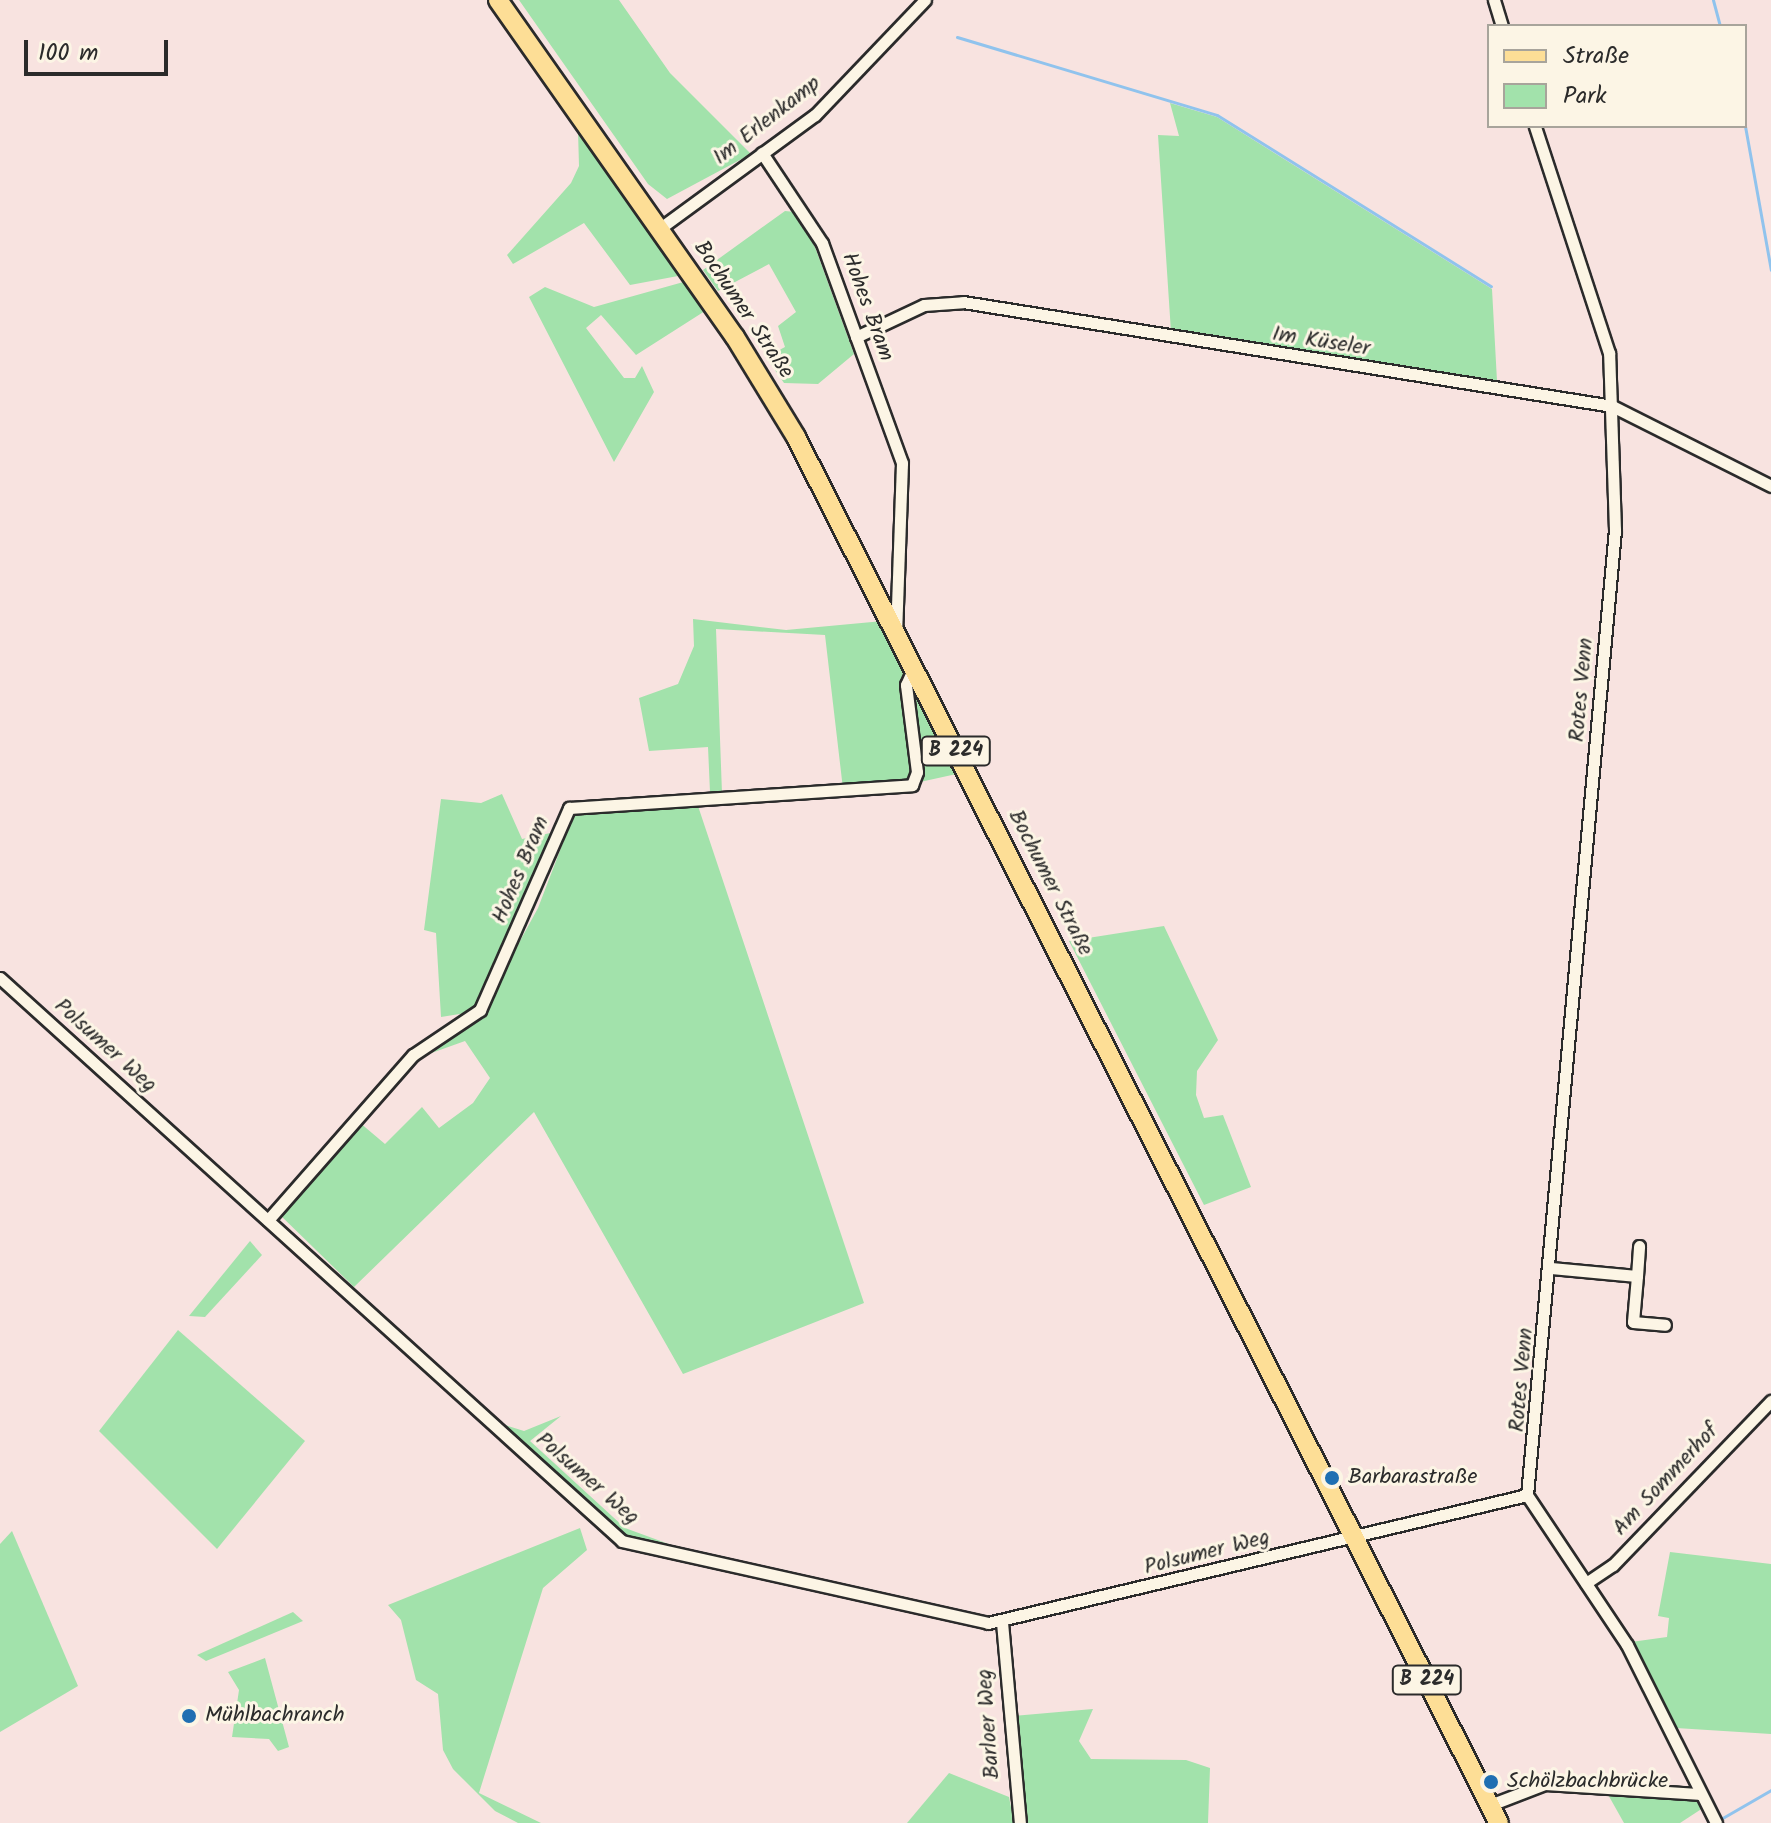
<!DOCTYPE html>
<meta charset="utf-8">
<style>
body{margin:0}
#map{position:relative;width:1771px;height:1823px;overflow:hidden;background:#f8e3e0;font-family:Kalam,sans-serif}
div>[style]{position:absolute}
[style*='--x']{left:calc(var(--x)*1px);top:calc(var(--y)*1px);width:calc(var(--w)*1px);rotate:calc(var(--a)*1deg)}
.green>*{inset:0;background:#a2e2ab}
.stream>*{height:3px;margin:-1.5px;padding:0 1.5px;transform-origin:1.5px;border-radius:1.5px;background:#90c3ed}
.roads{filter:drop-shadow(2px 0 #2b2b2b) drop-shadow(-2px 0 #2b2b2b) drop-shadow(0 2px #2b2b2b) drop-shadow(0 -2px #2b2b2b)}
.street>*{height:11px;margin:-5.5px;padding:0 5.5px;transform-origin:5.5px;border-radius:5.5px;background:#fcf5e5}
.primary>*{height:18px;margin:-9px;padding:0 9px;transform-origin:9px;border-radius:9px;background:#fdde96}
.dots>*{width:22px;height:22px;translate:-50% -50%;box-sizing:border-box;border:4px solid #fcf5e5;border-radius:50%}
span{translate:-50% -50%;white-space:nowrap;text-align:center;line-height:1.15;-webkit-text-stroke:6px #fcf5e5;paint-order:stroke}
.shield-label span{padding:2px 6px;background:#fcf5e5;border:2px solid;border-radius:6px;-webkit-text-stroke-width:0}
.shield-label{font-size:20px;color:#2b2b2b;font-weight:700}
.street-label{font-size:22px;color:#2b2b2b}
.poi-label{font-size:22px;color:#2b2b2b}
.left{translate:0 -50%;text-align:left}
.legend{position:absolute;left:1487px;top:24px;width:260px;height:104px;box-sizing:border-box;background:#fcf5e5;border:2px solid #a8a49b;margin:0;padding:10px 14px;list-style:none;font-size:24px;color:#2b2b2b}
.legend li{display:flex;align-items:center;gap:16px;height:40px}
.legend b{width:40px;border:2px solid #a8a49b}
.scale{position:absolute;left:24px;top:40px;width:144px;height:36px;box-sizing:border-box;border:4px solid #2b2b2b;border-top:0;padding-left:10px;font-size:24px;line-height:28px;white-space:nowrap;color:#2b2b2b;-webkit-text-stroke:6px #fcf5e5;paint-order:stroke}
</style>
<div id="map">
<div class="green">
<i style="clip-path:polygon(519px 0,619px 0,670px 73px,751px 154px,667px 199px,648px 184px)"></i>
<i style="clip-path:polygon(1170px 103px,1217px 117px,1492px 289px,1497px 381px,1171px 332px,1158px 135px,1179px 136px)"></i>
<i style="clip-path:polygon(578px 131px,678px 276px,630px 285px,584px 223px,513px 264px,507px 255px,571px 183px,579px 166px)"></i>
<i style="clip-path:polygon(785px 211px,795px 212px,815px 247px,854px 354px,818px 384px,784px 383px,766px 357px,785px 347px,778px 326px,796px 312px,769px 264px,718px 291px,703px 270px)"></i>
<i style="clip-path:polygon(687px 281px,705px 311px,636px 355px,601px 315px,586px 328px,624px 378px,635px 378px,642px 366px,654px 392px,614px 462px,529px 297px,545px 287px,594px 307px)"></i>
<i style="clip-path:polygon(693px 619px,786px 630px,883px 621px,908px 668px,914px 770px,908px 781px,843px 789px,825px 635px,716px 629px,722px 793px,710px 792px,708px 747px,649px 751px,639px 698px,678px 684px,694px 646px)"></i>
<i style="clip-path:polygon(913px 684px,961px 773px,920px 782px)"></i>
<i style="clip-path:polygon(502px 794px,522px 839px,555px 832px,483px 996px,472px 1012px,441px 1017px,436px 933px,424px 930px,441px 799px,481px 803px)"></i>
<i style="clip-path:polygon(698px 806px,864px 1303px,683px 1374px,534px 1112px,354px 1287px,278px 1213px,359px 1122px,385px 1144px,422px 1107px,439px 1128px,473px 1103px,490px 1078px,465px 1041px,412px 1060px,479px 1016px,538px 908px,574px 814px)"></i>
<i style="clip-path:polygon(1164px 926px,1218px 1040px,1197px 1071px,1196px 1095px,1204px 1118px,1223px 1115px,1251px 1187px,1204px 1205px,1069px 941px)"></i>
<i style="clip-path:polygon(250px 1241px,262px 1255px,205px 1317px,189px 1316px)"></i>
<i style="clip-path:polygon(178px 1330px,305px 1441px,217px 1549px,99px 1431px)"></i>
<i style="clip-path:polygon(561px 1416px,530px 1441px,625px 1528px,696px 1554px,617px 1534px,502px 1424px,524px 1431px)"></i>
<i style="clip-path:polygon(580px 1528px,587px 1550px,543px 1588px,479px 1793px,541px 1823px,518px 1823px,495px 1811px,453px 1769px,443px 1750px,438px 1694px,416px 1680px,401px 1620px,388px 1605px)"></i>
<i style="clip-path:polygon(12px 1531px,78px 1686px,0 1732px,0 1544px)"></i>
<i style="clip-path:polygon(1670px 1552px,1771px 1564px,1771px 1734px,1676px 1728px,1631px 1642px,1667px 1637px,1669px 1618px,1658px 1616px)"></i>
<i style="clip-path:polygon(293px 1612px,303px 1621px,206px 1661px,197px 1655px)"></i>
<i style="clip-path:polygon(265px 1658px,289px 1747px,278px 1751px,269px 1739px,232px 1737px,239px 1690px,228px 1672px)"></i>
<i style="clip-path:polygon(1093px 1709px,1079px 1741px,1091px 1759px,1186px 1760px,1210px 1768px,1208px 1823px,1025px 1823px,1013px 1716px)"></i>
<i style="clip-path:polygon(949px 1773px,1009px 1797px,1014px 1823px,907px 1823px)"></i>
<i style="clip-path:polygon(1606px 1791px,1695px 1797px,1703px 1808px,1680px 1823px,1624px 1823px)"></i>
</div>
<div class="stream">
<i style="--x:1713;--y:0;--w:27;--a:75"></i>
<i style="--x:957;--y:37;--w:271;--a:16.7"></i>
<i style="--x:1217;--y:115;--w:323;--a:32"></i>
<i style="--x:1745;--y:126;--w:146;--a:79.8"></i>
<i style="--x:1719;--y:1820;--w:60;--a:-30"></i>
</div>
<div class="roads">
<div class="street">
<i style="--x:1494;--y:0;--w:27;--a:73"></i>
<i style="--x:762;--y:153;--w:108;--a:56.3"></i>
<i style="--x:822;--y:243;--w:234;--a:70"></i>
<i style="--x:902;--y:463;--w:169;--a:92"></i>
<i style="--x:659;--y:229;--w:193;--a:-36.2"></i>
<i style="--x:815;--y:115;--w:159;--a:-46.3"></i>
<i style="--x:856;--y:337;--w:75;--a:-25.2"></i>
<i style="--x:924;--y:305;--w:39;--a:-4"></i>
<i style="--x:963;--y:302;--w:657;--a:9.1"></i>
<i style="--x:1612;--y:406;--w:178;--a:26.7"></i>
<i style="--x:0;--y:978;--w:839;--a:42.15"></i>
<i style="--x:622;--y:1541;--w:375;--a:12.6"></i>
<i style="--x:988;--y:1623;--w:554;--a:-13.36"></i>
<i style="--x:268;--y:1220;--w:220;--a:-48.7"></i>
<i style="--x:413;--y:1055;--w:81;--a:-33.9"></i>
<i style="--x:480;--y:1010;--w:221;--a:-66.2"></i>
<i style="--x:569;--y:808;--w:344;--a:-3.8"></i>
<i style="--x:912;--y:785;--w:14;--a:-69"></i>
<i style="--x:917;--y:772;--w:88;--a:-97.2"></i>
<i style="--x:906;--y:685;--w:20;--a:-66"></i>
<i style="--x:1551;--y:1268;--w:86;--a:5.3"></i>
<i style="--x:1637;--y:1276;--w:46;--a:95"></i>
<i style="--x:1633;--y:1322;--w:32;--a:5"></i>
<i style="--x:1637;--y:1276;--w:30;--a:-86"></i>
<i style="--x:1527;--y:1495;--w:969;--a:-84.79"></i>
<i style="--x:1615;--y:530;--w:177;--a:-91.9"></i>
<i style="--x:1609;--y:353;--w:239;--a:-108.1"></i>
<i style="--x:1527;--y:1495;--w:180;--a:56.3"></i>
<i style="--x:1627;--y:1645;--w:199;--a:63.4"></i>
<i style="--x:1586;--y:1583;--w:32;--a:-34"></i>
<i style="--x:1613;--y:1565;--w:228;--a:-46.1"></i>
<i style="--x:1002;--y:1622;--w:202;--a:84.9"></i>
<i style="--x:1490;--y:1805;--w:59;--a:-20.9"></i>
<i style="--x:1545;--y:1784;--w:153;--a:3.7"></i>
</div>
<div class="primary">
<i style="--x:498;--y:0;--w:412;--a:54.9"></i>
<i style="--x:735;--y:337;--w:117;--a:58.6"></i>
<i style="--x:796;--y:437;--w:1554;--a:63.11"></i>
</div>
</div>
<div class="dots">
<i style="left:1332px;top:1478px;background:#1f6fb2"></i>
<i style="left:189px;top:1716px;background:#1f6fb2"></i>
<i style="left:1491px;top:1782px;background:#1f6fb2"></i>
</div>
<div class="shield-label">
<span style="left:956px;top:751px">B 224</span>
<span style="left:1427px;top:1680px">B 224</span>
</div>
<div class="street-label">
<span style="left:767px;top:121px;rotate:-38deg">Im Erlenkamp</span>
<span style="left:867px;top:307px;rotate:70deg">Hohes Bram</span>
<span style="left:743px;top:310px;rotate:56deg">Bochumer Straße</span>
<span style="left:1321px;top:342px;rotate:9deg">Im Küseler</span>
<span style="left:1582px;top:690px;rotate:-85deg">Rotes Venn</span>
<span style="left:521px;top:870px;rotate:-67deg">Hohes Bram</span>
<span style="left:1050px;top:883px;rotate:63deg">Bochumer Straße</span>
<span style="left:105px;top:1046px;rotate:42deg">Polsumer Weg</span>
<span style="left:1522px;top:1380px;rotate:-85deg">Rotes Venn</span>
<span style="left:587px;top:1479px;rotate:41deg">Polsumer Weg</span>
<span style="left:1666px;top:1480px;rotate:-47deg">Am Sommerhof</span>
<span style="left:1207px;top:1553px;rotate:-14deg">Polsumer Weg</span>
<span style="left:989px;top:1724px;rotate:-94deg">Barloer Weg</span>
</div>
<div class="poi-label">
<span class="left" style="left:1348px;top:1478px">Barbarastraße</span>
<span class="left" style="left:205px;top:1716px">Mühlbachranch</span>
<span class="left" style="left:1507px;top:1782px">Schölzbachbrücke</span>
</div>
<ul class="legend">
<li><b style="height:10px;background:#fdde96"></b>Straße</li>
<li><b style="height:22px;background:#a2e2ab"></b>Park</li>
</ul>
<div class="scale">100 m</div>
</div>
